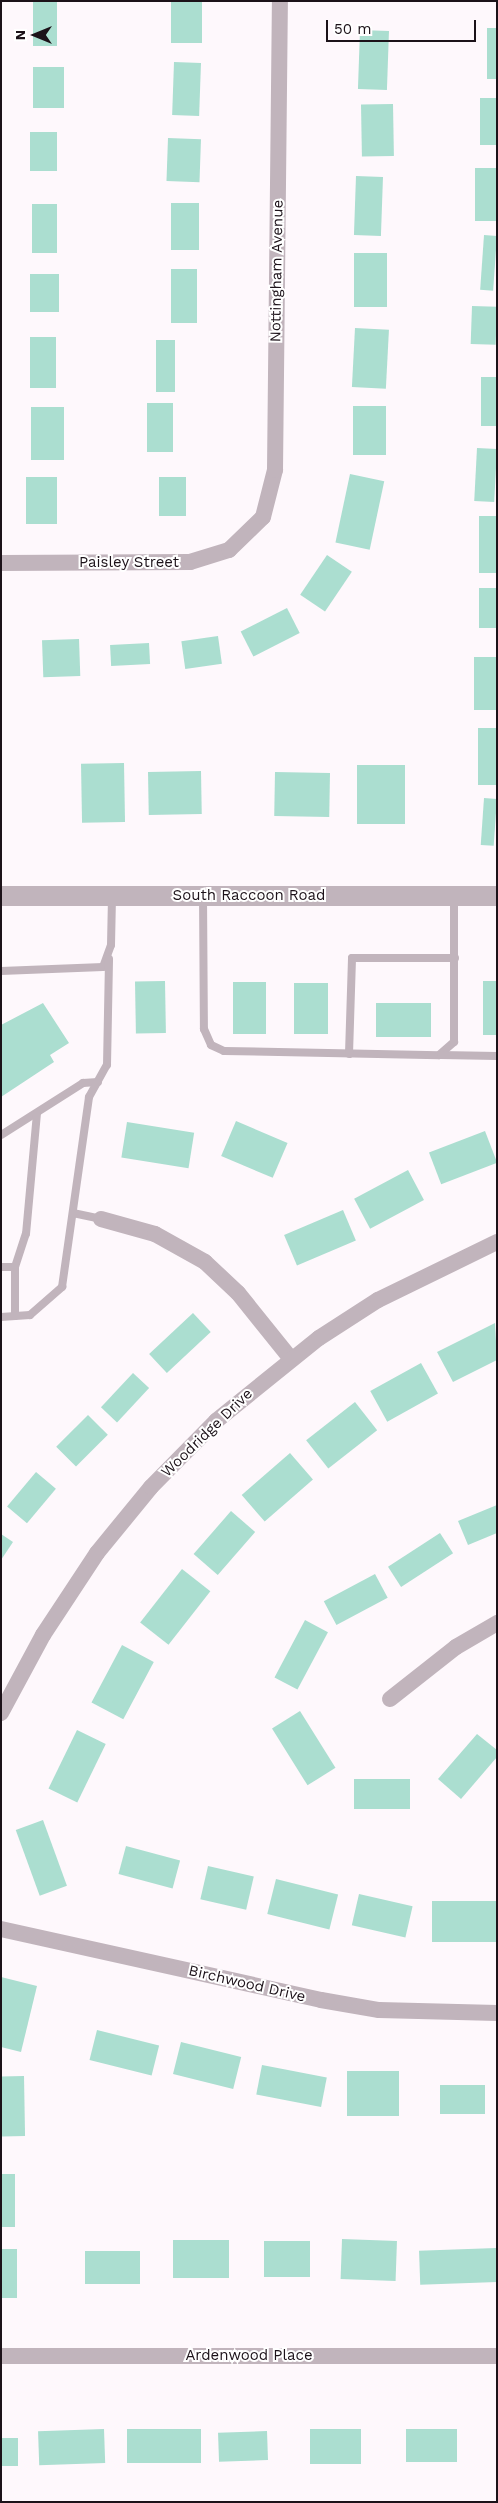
<!DOCTYPE html>
<style>
body{margin:0}
#map{position:relative;width:498px;height:2503px;overflow:hidden;background:#fef8fc;font-family:"Work Sans",sans-serif}
div>[style]{position:absolute}
[style*='--x']{left:calc(var(--x)*1px);top:calc(var(--y)*1px);width:calc(var(--w)*1px);rotate:calc(var(--a)*1deg)}
.building>*{inset:0;background:#abded0;transform-origin:0 0}
.service>*{height:8px;margin:-4px;padding:0 4px;transform-origin:4px;border-radius:4px;background:#c1b4bc}
.minor>*{height:16px;margin:-8px;padding:0 8px;transform-origin:8px;border-radius:8px;background:#c1b4bc}
.tertiary>*{height:20px;margin:-10px;padding:0 10px;transform-origin:10px;border-radius:10px;background:#c1b4bc}
span{translate:-50% -50%;white-space:nowrap;text-align:center;line-height:1.15;-webkit-text-stroke:4px #fff;paint-order:stroke}
.street-label{font-size:15px;color:#1c1219}
.frame{position:absolute;inset:0;border:2px solid #1c1219;pointer-events:none}
.north{position:absolute;left:10px;top:10px;width:50px;height:50px;-webkit-text-stroke:4px #fff;paint-order:stroke;rotate:270deg;font-size:14px;font-weight:700;line-height:20px;text-align:center;color:#1c1219}
.north::after{content:'';display:block;margin:auto;width:18px;height:22px;background:#1c1219;clip-path:polygon(50% 0,100% 100%,50% 72%,0 100%)}
.scale{position:absolute;left:326px;top:20px;width:150px;height:22px;box-sizing:border-box;border:2px solid #1c1219;border-top:0;padding-left:6px;font-size:15px;line-height:18px;white-space:nowrap;color:#1c1219;-webkit-text-stroke:4px #fff;paint-order:stroke}
</style>
<div id="map">
<div class="building">
<i style="left:33px;top:1px;width:24px;height:45px"></i>
<i style="left:171px;top:1px;width:31px;height:42px"></i>
<i style="left:487px;top:28px;width:10px;height:51px"></i>
<i style="left:360px;top:30px;width:29px;height:59px;rotate:2deg"></i>
<i style="left:174px;top:62px;width:27px;height:53px;rotate:2deg"></i>
<i style="left:33px;top:67px;width:31px;height:41px"></i>
<i style="left:480px;top:98px;width:17px;height:47px"></i>
<i style="left:393px;top:104px;width:52px;height:32px;rotate:89deg"></i>
<i style="left:30px;top:132px;width:27px;height:39px"></i>
<i style="left:168px;top:138px;width:33px;height:43px;rotate:2deg"></i>
<i style="left:475px;top:168px;width:22px;height:53px"></i>
<i style="left:356px;top:176px;width:27px;height:59px;rotate:2deg"></i>
<i style="left:171px;top:203px;width:28px;height:47px"></i>
<i style="left:57px;top:204px;width:49px;height:25px;rotate:90deg"></i>
<i style="left:484px;top:235px;width:13px;height:55px;rotate:4deg"></i>
<i style="left:354px;top:253px;width:33px;height:54px"></i>
<i style="left:171px;top:269px;width:26px;height:54px"></i>
<i style="left:30px;top:274px;width:29px;height:38px"></i>
<i style="left:472px;top:306px;width:25px;height:38px;rotate:2deg"></i>
<i style="left:355px;top:328px;width:34px;height:59px;rotate:3deg"></i>
<i style="left:30px;top:337px;width:26px;height:51px"></i>
<i style="left:156px;top:340px;width:19px;height:52px"></i>
<i style="left:481px;top:377px;width:16px;height:49px"></i>
<i style="left:147px;top:403px;width:26px;height:49px"></i>
<i style="left:353px;top:406px;width:33px;height:49px"></i>
<i style="left:31px;top:407px;width:33px;height:53px"></i>
<i style="left:477px;top:448px;width:20px;height:53px;rotate:3deg"></i>
<i style="left:350px;top:474px;width:35px;height:70px;rotate:12deg"></i>
<i style="left:26px;top:477px;width:31px;height:47px"></i>
<i style="left:159px;top:477px;width:27px;height:39px"></i>
<i style="left:479px;top:516px;width:18px;height:57px"></i>
<i style="left:327px;top:555px;width:30px;height:48px;rotate:34deg"></i>
<i style="left:479px;top:588px;width:18px;height:40px"></i>
<i style="left:287px;top:608px;width:28px;height:52px;rotate:63deg"></i>
<i style="left:218px;top:636px;width:28px;height:37px;rotate:82deg"></i>
<i style="left:79px;top:639px;width:37px;height:37px;rotate:88deg"></i>
<i style="left:149px;top:643px;width:21px;height:39px;rotate:87deg"></i>
<i style="left:474px;top:657px;width:23px;height:53px"></i>
<i style="left:478px;top:728px;width:19px;height:57px"></i>
<i style="left:124px;top:763px;width:59px;height:43px;rotate:89deg"></i>
<i style="left:357px;top:765px;width:48px;height:59px"></i>
<i style="left:201px;top:771px;width:43px;height:53px;rotate:89deg"></i>
<i style="left:275px;top:772px;width:55px;height:44px;rotate:1deg"></i>
<i style="left:484px;top:798px;width:13px;height:47px;rotate:4deg"></i>
<i style="left:165px;top:981px;width:52px;height:30px;rotate:89deg"></i>
<i style="left:497px;top:981px;width:54px;height:14px;rotate:90deg"></i>
<i style="left:233px;top:982px;width:33px;height:52px"></i>
<i style="left:294px;top:983px;width:34px;height:51px"></i>
<i style="clip-path:polygon(43px 1003px,69px 1043px,50px 1055px,54px 1062px,1px 1097px,1px 1025px)"></i>
<i style="left:376px;top:1003px;width:55px;height:34px"></i>
<i style="left:236px;top:1121px;width:56px;height:38px;rotate:23deg"></i>
<i style="left:127px;top:1122px;width:68px;height:36px;rotate:9deg"></i>
<i style="left:485px;top:1131px;width:34px;height:60px;rotate:69deg"></i>
<i style="left:408px;top:1170px;width:34px;height:61px;rotate:62deg"></i>
<i style="left:343px;top:1210px;width:33px;height:64px;rotate:67deg"></i>
<i style="left:193px;top:1313px;width:26px;height:60px;rotate:47deg"></i>
<i style="clip-path:polygon(495px 1323px,497px 1360px,453px 1382px,437px 1352px)"></i>
<i style="left:421px;top:1363px;width:35px;height:58px;rotate:61deg"></i>
<i style="left:133px;top:1373px;width:22px;height:47px;rotate:43deg"></i>
<i style="left:355px;top:1402px;width:36px;height:62px;rotate:52deg"></i>
<i style="left:88px;top:1415px;width:28px;height:45px;rotate:45deg"></i>
<i style="left:290px;top:1453px;width:35px;height:64px;rotate:49deg"></i>
<i style="left:36px;top:1472px;width:26px;height:45px;rotate:40deg"></i>
<i style="clip-path:polygon(497px 1505px,497px 1533px,468px 1545px,458px 1521px)"></i>
<i style="left:231px;top:1511px;width:32px;height:57px;rotate:41deg"></i>
<i style="left:440px;top:1533px;width:24px;height:62px;rotate:57deg"></i>
<i style="clip-path:polygon(1px 1534px,13px 1542px,1px 1560px)"></i>
<i style="left:182px;top:1569px;width:36px;height:68px;rotate:38deg"></i>
<i style="left:375px;top:1574px;width:27px;height:58px;rotate:62deg"></i>
<i style="left:305px;top:1620px;width:26px;height:65px;rotate:28deg"></i>
<i style="left:122px;top:1645px;width:36px;height:65px;rotate:28deg"></i>
<i style="left:300px;top:1711px;width:67px;height:33px;rotate:58deg"></i>
<i style="left:77px;top:1730px;width:32px;height:65px;rotate:26deg"></i>
<i style="clip-path:polygon(477px 1734px,497px 1750px,497px 1757px,461px 1799px,438px 1779px)"></i>
<i style="left:354px;top:1779px;width:56px;height:30px"></i>
<i style="left:43px;top:1820px;width:70px;height:29px;rotate:70deg"></i>
<i style="left:126px;top:1846px;width:56px;height:29px;rotate:15deg"></i>
<i style="left:208px;top:1866px;width:47px;height:34px;rotate:13deg"></i>
<i style="left:276px;top:1879px;width:64px;height:36px;rotate:14deg"></i>
<i style="left:359px;top:1894px;width:55px;height:32px;rotate:13deg"></i>
<i style="left:432px;top:1901px;width:65px;height:41px"></i>
<i style="clip-path:polygon(1px 1977px,37px 1986px,21px 2052px,1px 2047px)"></i>
<i style="left:97px;top:2030px;width:64px;height:31px;rotate:14deg"></i>
<i style="left:181px;top:2042px;width:62px;height:33px;rotate:14deg"></i>
<i style="left:262px;top:2065px;width:66px;height:30px;rotate:11deg"></i>
<i style="left:347px;top:2071px;width:52px;height:45px"></i>
<i style="left:24px;top:2076px;width:60px;height:23px;rotate:89deg"></i>
<i style="left:440px;top:2085px;width:45px;height:29px"></i>
<i style="left:1px;top:2174px;width:14px;height:53px"></i>
<i style="left:342px;top:2239px;width:55px;height:40px;rotate:2deg"></i>
<i style="left:173px;top:2240px;width:56px;height:38px"></i>
<i style="left:264px;top:2241px;width:46px;height:36px"></i>
<i style="left:496px;top:2248px;width:34px;height:77px;rotate:88deg"></i>
<i style="left:1px;top:2249px;width:16px;height:49px"></i>
<i style="left:85px;top:2251px;width:55px;height:33px"></i>
<i style="left:104px;top:2429px;width:34px;height:66px;rotate:88deg"></i>
<i style="left:127px;top:2429px;width:74px;height:34px"></i>
<i style="left:310px;top:2429px;width:51px;height:35px"></i>
<i style="left:457px;top:2429px;width:33px;height:51px;rotate:90deg"></i>
<i style="left:267px;top:2431px;width:29px;height:49px;rotate:88deg"></i>
<i style="left:1px;top:2438px;width:17px;height:28px"></i>
</div>
<div class="service">
<i style="--x:203;--y:896;--w:133;--a:89.6"></i>
<i style="--x:204;--y:1029;--w:17;--a:66"></i>
<i style="--x:211;--y:1045;--w:14;--a:25"></i>
<i style="--x:224;--y:1051;--w:215;--a:1.1"></i>
<i style="--x:439;--y:1055;--w:20;--a:-41"></i>
<i style="--x:454;--y:1042;--w:145;--a:-90"></i>
<i style="--x:1;--y:971;--w:102;--a:-2.2"></i>
<i style="--x:103;--y:967;--w:23;--a:-70"></i>
<i style="--x:111;--y:945;--w:49;--a:-88.8"></i>
<i style="--x:349;--y:1054;--w:96;--a:-88.2"></i>
<i style="--x:352;--y:958;--w:103;--a:0"></i>
<i style="--x:441;--y:1055;--w:56;--a:1"></i>
<i style="--x:1;--y:1135;--w:97;--a:-32.4"></i>
<i style="--x:83;--y:1083;--w:15;--a:-4"></i>
<i style="--x:73;--y:1213;--w:29;--a:12"></i>
<i style="--x:1;--y:1267;--w:14;--a:0"></i>
<i style="--x:15;--y:1267;--w:49;--a:90"></i>
<i style="--x:15;--y:1267;--w:35;--a:-72"></i>
<i style="--x:26;--y:1234;--w:121;--a:-84.8"></i>
<i style="--x:1;--y:1317;--w:29;--a:-4"></i>
<i style="--x:30;--y:1315;--w:43;--a:-41.2"></i>
<i style="--x:62;--y:1287;--w:192;--a:-81.9"></i>
<i style="--x:89;--y:1097;--w:37;--a:-61"></i>
<i style="--x:107;--y:1065;--w:106;--a:-88.9"></i>
</div>
<div class="minor">
<i style="--x:1;--y:563;--w:189;--a:-0.3"></i>
<i style="--x:190;--y:562;--w:41;--a:-17.1"></i>
<i style="--x:229;--y:550;--w:47;--a:-44.1"></i>
<i style="--x:263;--y:517;--w:49;--a:-75.7"></i>
<i style="--x:275;--y:470;--w:469;--a:-89.4"></i>
<i style="--x:101;--y:1219;--w:56;--a:15.5"></i>
<i style="--x:155;--y:1234;--w:57;--a:29.2"></i>
<i style="--x:205;--y:1262;--w:45;--a:43.2"></i>
<i style="--x:238;--y:1293;--w:85;--a:51.2"></i>
<i style="--x:390;--y:1699;--w:84;--a:-38.2"></i>
<i style="--x:456;--y:1647;--w:48;--a:-30.3"></i>
<i style="--x:1;--y:1713;--w:89;--a:-61.7"></i>
<i style="--x:43;--y:1635;--w:98;--a:-56.6"></i>
<i style="--x:97;--y:1553;--w:85;--a:-50.7"></i>
<i style="--x:151;--y:1487;--w:93;--a:-45.4"></i>
<i style="--x:216;--y:1421;--w:132;--a:-38.9"></i>
<i style="--x:319;--y:1338;--w:70;--a:-32.8"></i>
<i style="--x:378;--y:1300;--w:132;--a:-26"></i>
<i style="--x:1;--y:1929;--w:328;--a:12.5"></i>
<i style="--x:321;--y:2000;--w:59;--a:9.8"></i>
<i style="--x:379;--y:2010;--w:118;--a:1.5"></i>
<i style="--x:1;--y:2356;--w:496;--a:0"></i>
</div>
<div class="tertiary">
<i style="--x:1;--y:896;--w:496;--a:0"></i>
</div>
<div class="street-label">
<span style="left:277px;top:271px;rotate:-89deg">Nottingham Avenue</span>
<span style="left:129px;top:563px">Paisley Street</span>
<span style="left:249px;top:896px">South Raccoon Road</span>
<span style="left:207px;top:1433px;rotate:-44deg">Woodridge Drive</span>
<span style="left:247px;top:1984px;rotate:13deg">Birchwood Drive</span>
<span style="left:249px;top:2356px">Ardenwood Place</span>
</div>
<div class="frame"></div>
<div class="north">N</div>
<div class="scale">50 m</div>
</div>
